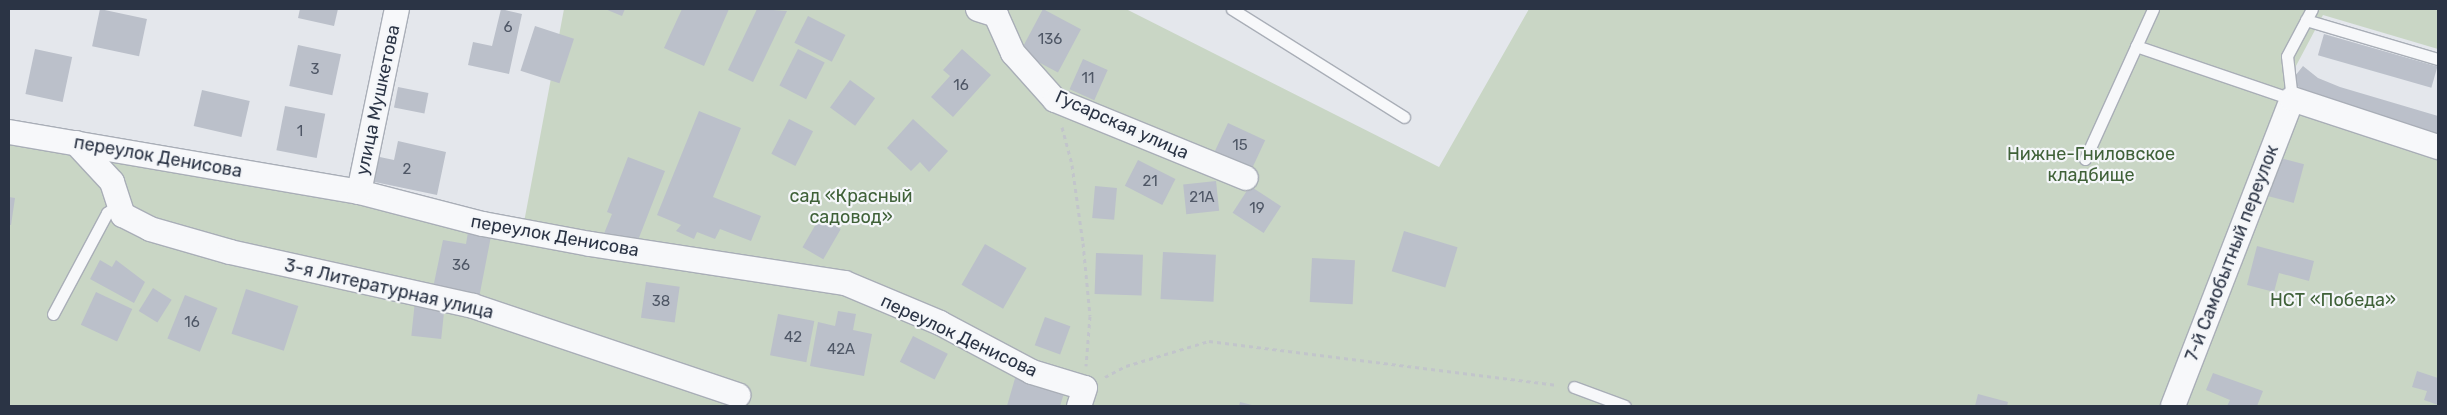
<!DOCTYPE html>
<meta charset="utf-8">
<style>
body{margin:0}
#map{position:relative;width:2447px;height:415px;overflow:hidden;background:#e4e7ec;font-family:Rubik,sans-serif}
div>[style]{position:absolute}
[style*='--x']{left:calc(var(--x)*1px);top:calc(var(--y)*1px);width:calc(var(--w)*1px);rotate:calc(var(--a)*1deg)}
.green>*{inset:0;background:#c9d6c5}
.building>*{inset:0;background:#bbc0ca;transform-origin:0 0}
.path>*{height:3px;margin-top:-1.5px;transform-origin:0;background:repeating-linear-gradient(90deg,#c2c5cb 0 4px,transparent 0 8px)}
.roads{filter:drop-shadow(1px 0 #a9aeb7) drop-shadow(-1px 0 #a9aeb7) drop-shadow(0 1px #a9aeb7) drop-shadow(0 -1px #a9aeb7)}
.service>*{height:11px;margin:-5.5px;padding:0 5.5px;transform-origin:5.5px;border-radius:5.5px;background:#f7f8fa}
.minor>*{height:24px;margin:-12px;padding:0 12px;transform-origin:12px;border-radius:12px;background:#f7f8fa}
span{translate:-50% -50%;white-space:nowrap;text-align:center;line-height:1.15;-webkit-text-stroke:4.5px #f4f6f9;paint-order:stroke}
.number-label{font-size:15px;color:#4f5766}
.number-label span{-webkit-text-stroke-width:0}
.street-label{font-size:18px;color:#2b3445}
.park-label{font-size:18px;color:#3f6138}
.frame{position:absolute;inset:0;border:10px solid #2b3445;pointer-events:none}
</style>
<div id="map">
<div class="green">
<i style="clip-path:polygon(564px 9px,1126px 9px,1439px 167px,1529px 9px,2438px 9px,2438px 49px,2323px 15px,2288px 81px,2168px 406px,9px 406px,9px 141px,522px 233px)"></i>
<i style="clip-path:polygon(2293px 110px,2438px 156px,2438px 406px,2178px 406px)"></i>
</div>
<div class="building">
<i style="left:100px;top:9px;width:48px;height:38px;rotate:12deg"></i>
<i style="clip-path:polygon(300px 9px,338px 9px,334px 26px,298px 18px)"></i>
<i style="clip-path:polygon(501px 9px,522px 14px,509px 74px,468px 65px,473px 42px,492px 46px)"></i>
<i style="clip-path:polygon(605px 9px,625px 9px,622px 16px)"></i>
<i style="clip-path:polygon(682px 9px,729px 9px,704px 66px,664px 48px)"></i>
<i style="clip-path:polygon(757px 9px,787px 11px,753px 82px,728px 70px)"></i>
<i style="left:1043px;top:9px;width:43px;height:49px;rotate:28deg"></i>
<i style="left:808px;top:16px;width:42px;height:30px;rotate:27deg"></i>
<i style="left:535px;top:26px;width:41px;height:47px;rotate:18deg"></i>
<i style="left:2324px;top:34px;width:118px;height:22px;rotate:16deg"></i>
<i style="left:298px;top:45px;width:44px;height:42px;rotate:12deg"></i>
<i style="left:35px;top:49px;width:38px;height:46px;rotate:12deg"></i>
<i style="left:798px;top:49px;width:30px;height:41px;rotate:27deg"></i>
<i style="clip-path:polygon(962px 49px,991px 75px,953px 117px,931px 97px,950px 76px,943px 70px)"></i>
<i style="left:1083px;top:59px;width:27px;height:33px;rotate:24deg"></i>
<i style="clip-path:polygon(2303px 66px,2318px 78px,2340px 87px,2438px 116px,2438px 135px,2308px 94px,2291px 81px)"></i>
<i style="left:850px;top:80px;width:31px;height:34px;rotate:36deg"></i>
<i style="left:398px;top:87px;width:31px;height:21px;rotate:11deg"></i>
<i style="left:202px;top:90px;width:49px;height:37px;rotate:13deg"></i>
<i style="left:285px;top:106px;width:41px;height:45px;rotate:11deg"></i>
<i style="clip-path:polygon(699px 111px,741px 128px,713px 197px,761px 216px,751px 241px,720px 229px,715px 239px,697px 232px,694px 239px,676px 231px,681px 225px,657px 215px)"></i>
<i style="left:789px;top:119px;width:27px;height:39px;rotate:27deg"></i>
<i style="clip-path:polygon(913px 119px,948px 151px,929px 172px,920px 162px,911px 171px,887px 148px)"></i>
<i style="left:1228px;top:123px;width:41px;height:33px;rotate:25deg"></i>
<i style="clip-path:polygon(398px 141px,446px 152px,437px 195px,370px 181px,375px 156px,394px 160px)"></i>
<i style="clip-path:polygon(628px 157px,665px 171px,635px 248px,603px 236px,612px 214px,607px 212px)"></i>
<i style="left:2277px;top:157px;width:28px;height:40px;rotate:15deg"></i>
<i style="left:1138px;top:160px;width:42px;height:29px;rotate:27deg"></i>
<i style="left:1216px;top:181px;width:30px;height:33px;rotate:84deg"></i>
<i style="left:1095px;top:186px;width:22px;height:32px;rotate:5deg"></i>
<i style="left:1250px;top:186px;width:37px;height:32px;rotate:33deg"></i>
<i style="clip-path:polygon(9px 197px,15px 198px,11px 225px,9px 225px)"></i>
<i style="left:820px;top:217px;width:24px;height:35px;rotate:30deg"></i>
<i style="clip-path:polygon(469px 226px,492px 231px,479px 298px,433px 288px,443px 240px,466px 244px)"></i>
<i style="left:1404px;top:231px;width:56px;height:42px;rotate:17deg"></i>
<i style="left:985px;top:244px;width:48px;height:47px;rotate:30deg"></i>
<i style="clip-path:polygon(2257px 246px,2314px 261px,2309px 281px,2279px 273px,2274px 292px,2247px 285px)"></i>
<i style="left:1163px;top:252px;width:53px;height:47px;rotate:3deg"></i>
<i style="left:1096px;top:253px;width:47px;height:41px;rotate:2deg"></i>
<i style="left:1312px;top:258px;width:43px;height:44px;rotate:3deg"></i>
<i style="clip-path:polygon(100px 260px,112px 267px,116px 260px,145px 282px,134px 303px,90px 279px)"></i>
<i style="left:646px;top:282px;width:34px;height:36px;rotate:8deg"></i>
<i style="left:153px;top:288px;width:22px;height:27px;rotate:32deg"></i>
<i style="left:246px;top:289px;width:55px;height:47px;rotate:18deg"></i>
<i style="left:96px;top:292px;width:40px;height:36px;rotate:25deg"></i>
<i style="left:185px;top:295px;width:35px;height:47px;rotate:22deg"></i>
<i style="left:415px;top:301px;width:30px;height:35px;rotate:6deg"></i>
<i style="clip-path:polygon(838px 311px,856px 314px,853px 330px,872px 334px,864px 376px,810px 366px,818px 322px,835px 326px)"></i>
<i style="left:778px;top:314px;width:37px;height:42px;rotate:11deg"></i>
<i style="left:1045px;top:317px;width:27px;height:30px;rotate:20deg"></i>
<i style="left:913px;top:336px;width:39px;height:29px;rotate:27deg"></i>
<i style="clip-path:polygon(2417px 371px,2438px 378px,2438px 405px,2424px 400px,2427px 391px,2412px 387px)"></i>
<i style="clip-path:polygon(2213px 373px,2263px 391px,2257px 406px,2227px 406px,2230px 400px,2206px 390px)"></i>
<i style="clip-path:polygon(1016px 375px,1065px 390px,1060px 406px,1007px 406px)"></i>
<i style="clip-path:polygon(1978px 394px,2008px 402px,2007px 406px,1975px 406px)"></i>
<i style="clip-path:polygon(1240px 402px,1256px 406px,1239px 406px)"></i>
</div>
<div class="path">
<i style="--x:1062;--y:127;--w:39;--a:75"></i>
<i style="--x:1072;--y:165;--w:79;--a:82"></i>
<i style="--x:1083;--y:243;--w:73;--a:84.5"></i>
<i style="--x:1090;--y:316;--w:50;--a:94.6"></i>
<i style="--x:1105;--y:377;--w:24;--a:-28"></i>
<i style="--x:1126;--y:366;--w:87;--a:-16.8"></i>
<i style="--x:1209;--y:341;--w:351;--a:7.2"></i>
</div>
<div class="roads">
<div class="service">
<i style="--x:1232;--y:9;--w:203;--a:32.1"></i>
<i style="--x:2306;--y:20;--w:138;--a:16.5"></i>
<i style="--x:2136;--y:46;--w:165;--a:18.8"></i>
<i style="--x:2292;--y:99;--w:43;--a:-96.6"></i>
<i style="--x:2287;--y:56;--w:53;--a:-62"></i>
<i style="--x:2085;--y:159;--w:165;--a:-65.6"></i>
<i style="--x:53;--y:314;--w:115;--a:-61.9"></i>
<i style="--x:107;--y:213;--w:15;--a:-37"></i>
<i style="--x:1574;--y:387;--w:54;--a:20.4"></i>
</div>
<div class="minor">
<i style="--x:978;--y:9;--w:19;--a:18"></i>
<i style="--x:996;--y:15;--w:42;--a:65.9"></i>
<i style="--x:1013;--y:53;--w:63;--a:48.2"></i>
<i style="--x:1055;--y:100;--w:206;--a:22.2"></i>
<i style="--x:9;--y:132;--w:355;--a:9.7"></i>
<i style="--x:359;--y:192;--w:128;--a:14.5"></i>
<i style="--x:483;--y:224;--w:109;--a:10.6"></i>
<i style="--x:590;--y:244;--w:258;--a:8.7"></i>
<i style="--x:845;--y:283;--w:103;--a:22.8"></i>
<i style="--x:940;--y:323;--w:104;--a:28"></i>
<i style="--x:1032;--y:372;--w:55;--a:16.8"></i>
<i style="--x:1085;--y:388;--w:19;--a:108"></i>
<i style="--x:76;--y:143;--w:53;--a:47.3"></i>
<i style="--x:112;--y:182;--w:35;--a:72"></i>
<i style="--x:123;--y:215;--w:30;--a:27"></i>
<i style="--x:150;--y:229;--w:83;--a:16"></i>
<i style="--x:230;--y:252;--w:249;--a:12.5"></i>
<i style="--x:473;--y:306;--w:280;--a:18.6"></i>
<i style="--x:359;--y:192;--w:187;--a:-78.3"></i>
<i style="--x:2173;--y:406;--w:329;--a:-68.8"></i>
<i style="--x:2292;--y:99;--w:154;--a:18.2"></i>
</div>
</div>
<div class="number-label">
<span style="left:508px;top:28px">6</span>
<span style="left:1050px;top:40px">136</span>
<span style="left:315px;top:70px">3</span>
<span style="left:1088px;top:79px">11</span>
<span style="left:961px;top:86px">16</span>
<span style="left:300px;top:132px">1</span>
<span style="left:1240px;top:146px">15</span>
<span style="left:407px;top:170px">2</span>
<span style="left:1150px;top:182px">21</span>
<span style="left:1202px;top:198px">21А</span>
<span style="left:1257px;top:209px">19</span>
<span style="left:461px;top:266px">36</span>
<span style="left:661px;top:302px">38</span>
<span style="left:192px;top:323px">16</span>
<span style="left:793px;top:338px">42</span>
<span style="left:841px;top:350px">42А</span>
</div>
<div class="street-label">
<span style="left:378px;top:100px;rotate:-78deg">улица Мушкетова</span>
<span style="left:1122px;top:125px;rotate:24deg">Гусарская улица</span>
<span style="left:158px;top:157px;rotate:10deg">переулок Денисова</span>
<span style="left:555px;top:236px;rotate:10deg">переулок Денисова</span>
<span style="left:2232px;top:253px;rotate:-69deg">7-й Самобытный переулок</span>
<span style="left:389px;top:289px;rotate:13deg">3-я Литературная улица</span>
<span style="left:959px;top:336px;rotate:25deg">переулок Денисова</span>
</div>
<div class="park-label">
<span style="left:2091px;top:165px">Нижне-Гниловское<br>кладбище</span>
<span style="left:851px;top:207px">сад «Красный<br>садовод»</span>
<span style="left:2333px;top:300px">НСТ «Победа»</span>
</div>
<div class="frame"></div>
</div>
